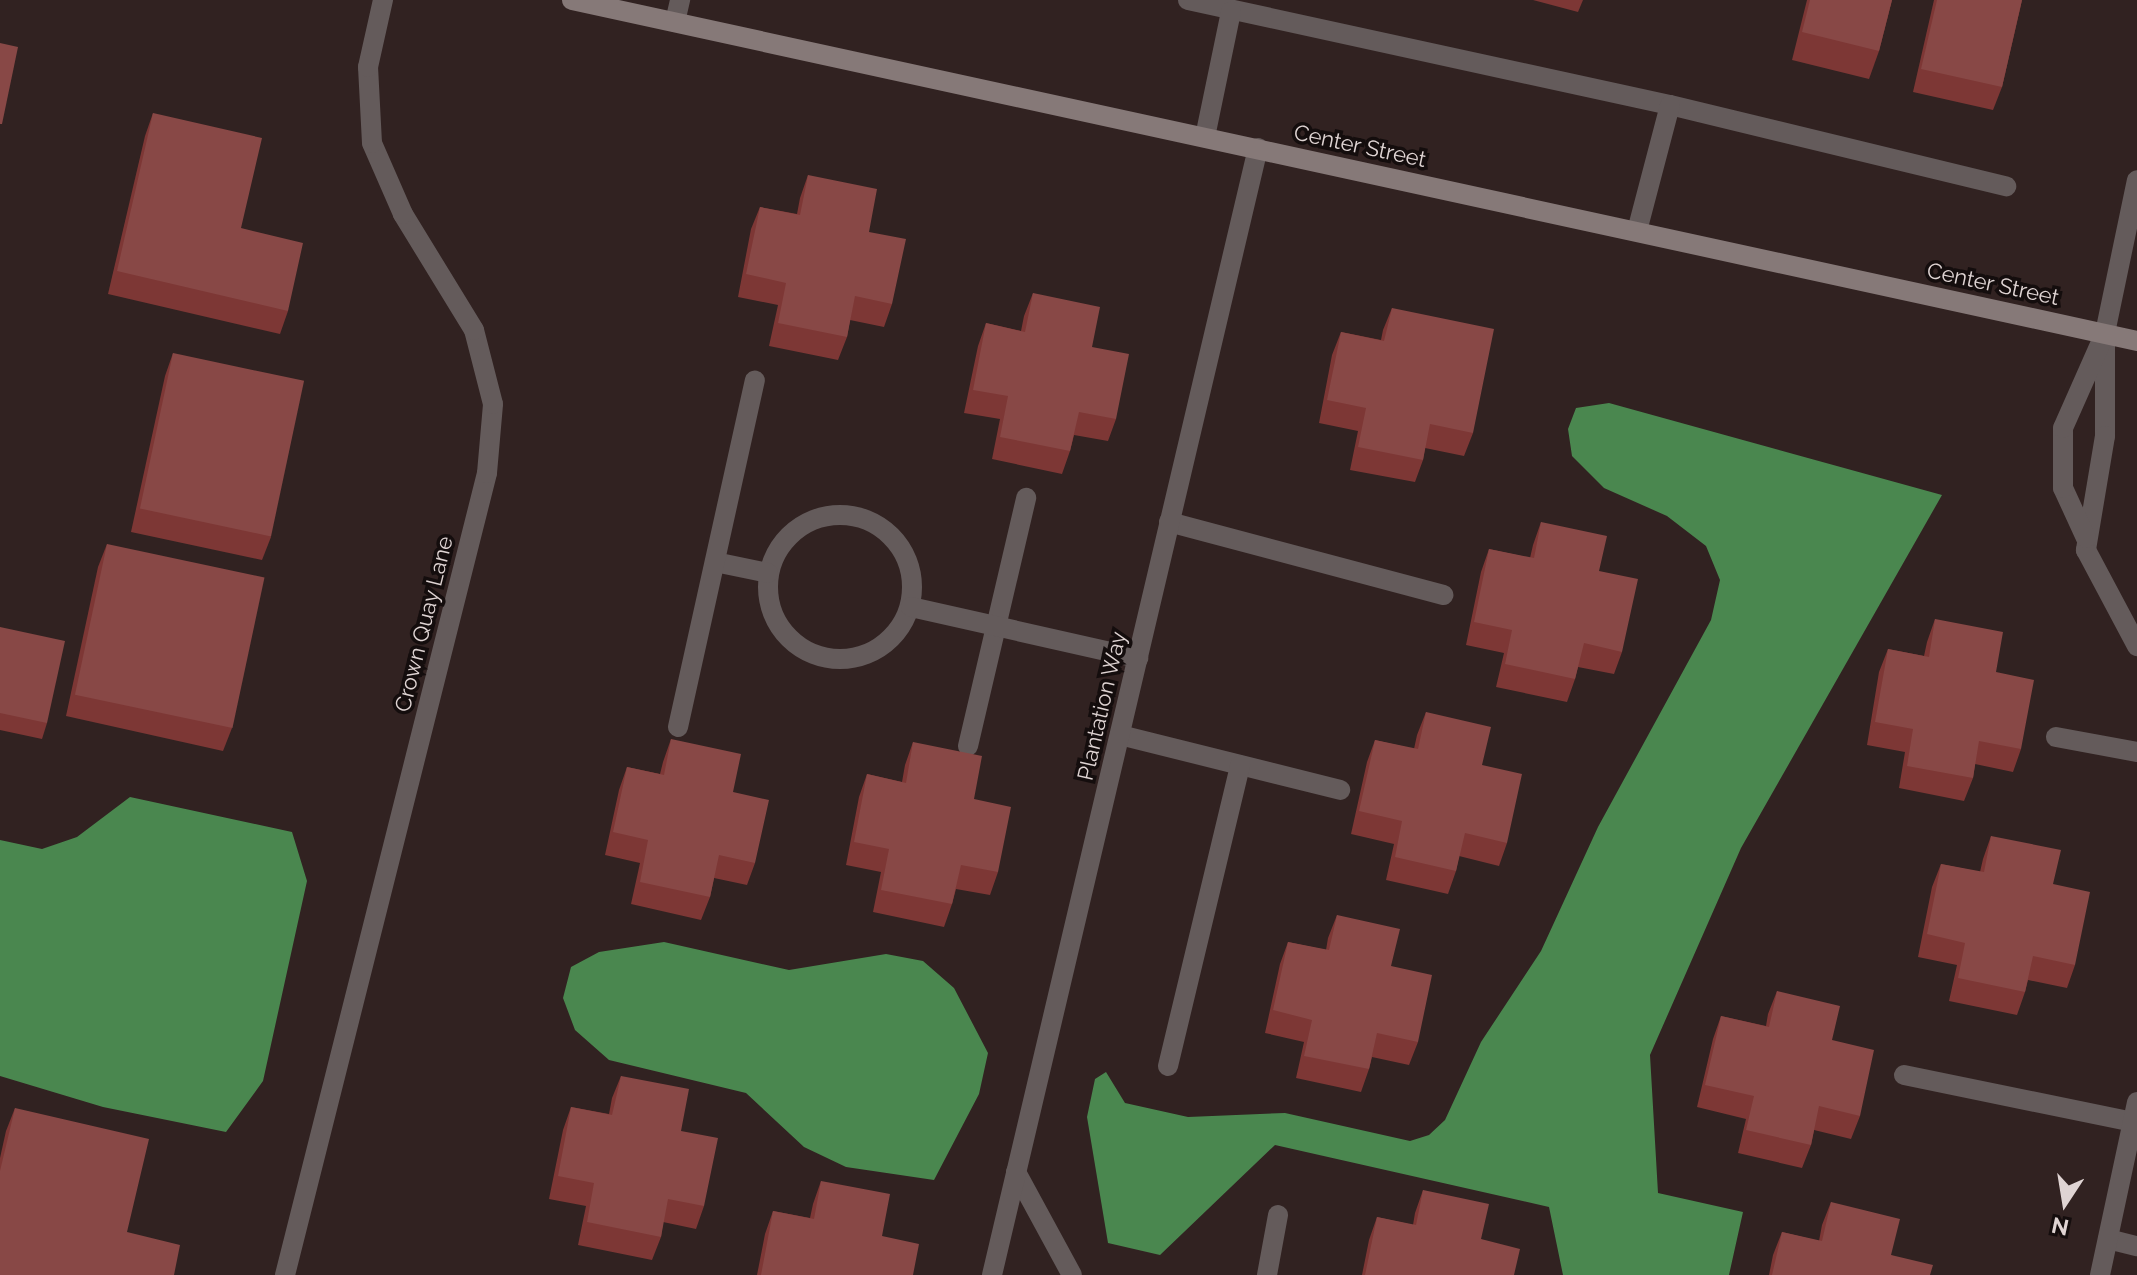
<!DOCTYPE html>
<style>
body{margin:0}
#map{position:relative;width:2137px;height:1275px;overflow:hidden;background:#312221;font-family:Raleway,sans-serif}
div>[style]{position:absolute}
[style*='--x']{left:calc(var(--x)*1px);top:calc(var(--y)*1px);width:calc(var(--w)*1px);rotate:calc(var(--a)*1deg)}
.water>*{inset:0;background:#4a874f}
.lane>*{height:20px;margin:-10px;padding:0 10px;transform-origin:10px;border-radius:10px;background:#645b5b}
.lane>.ring{margin:-10px;padding:0;box-sizing:content-box;background:none;border:20px solid #645b5b;border-radius:50%}
.street>*{height:20px;margin:-10px;padding:0 10px;transform-origin:10px;border-radius:10px;background:#645b5b}
.secondary>*{height:20px;margin:-10px;padding:0 10px;transform-origin:10px;border-radius:10px;background:#867978}
.wall>*{inset:0;background:#7d3735}
.building>*{inset:0;background:#884846;transform-origin:0 0}
span{translate:-50% -50%;white-space:nowrap;text-align:center;line-height:1.15;-webkit-text-stroke:7px #140d0d;paint-order:stroke}
.street-label{font-size:22px;color:#dfd4d3}
.north{position:absolute;left:2025px;top:1163px;width:80px;height:80px;-webkit-text-stroke:6px #140d0d;paint-order:stroke;rotate:192deg;font-size:22px;font-weight:700;line-height:32px;text-align:center;color:#dfd4d3}
.north::after{content:'';display:block;margin:auto;width:28px;height:36px;background:#dfd4d3;clip-path:polygon(50% 0,100% 100%,50% 72%,0 100%)}
</style>
<div id="map">
<div class="water">
<i style="clip-path:polygon(1609px 403px,1942px 495px,1741px 848px,1650px 1055px,1658px 1193px,1743px 1212px,1729px 1275px,1563px 1275px,1549px 1207px,1275px 1145px,1160px 1255px,1108px 1243px,1087px 1117px,1095px 1079px,1106px 1072px,1125px 1103px,1188px 1117px,1285px 1113px,1410px 1141px,1429px 1135px,1445px 1120px,1481px 1042px,1541px 951px,1598px 827px,1711px 620px,1720px 580px,1706px 546px,1667px 516px,1604px 488px,1572px 456px,1568px 429px,1576px 408px)"></i>
<i style="clip-path:polygon(130px 797px,292px 832px,307px 881px,263px 1081px,226px 1132px,103px 1107px,0 1076px,0 840px,42px 849px,77px 837px)"></i>
<i style="clip-path:polygon(664px 942px,789px 970px,886px 954px,923px 961px,954px 988px,988px 1053px,979px 1094px,934px 1180px,846px 1167px,804px 1147px,746px 1093px,609px 1060px,575px 1030px,563px 998px,571px 967px,599px 952px)"></i>
</div>
<div class="lane">
<i style="--x:1188;--y:0;--w:493;--a:12.3"></i>
<i style="--x:1670;--y:105;--w:346;--a:13.6"></i>
<i style="--x:1205;--y:137;--w:128;--a:-78.3"></i>
<i style="--x:1637;--y:231;--w:130;--a:-75.3"></i>
<i class="ring" style="left:768px;top:515px;width:124px;height:124px"></i>
<i style="--x:1169;--y:522;--w:284;--a:14.9"></i>
<i style="--x:715;--y:562;--w:54;--a:11.7"></i>
<i style="--x:678;--y:727;--w:355;--a:-77.5"></i>
<i style="--x:1120;--y:735;--w:227;--a:14"></i>
<i style="--x:2056;--y:737;--w:82;--a:10.5"></i>
<i style="--x:968;--y:746;--w:255;--a:-76.8"></i>
<i style="--x:1168;--y:1066;--w:309;--a:-76.5"></i>
<i style="--x:1904;--y:1075;--w:234;--a:11.6"></i>
<i style="--x:2108;--y:1239;--w:30;--a:14"></i>
<i style="--x:1267;--y:1275;--w:61;--a:-79.6"></i>
</div>
<div class="street">
<i style="--x:675;--y:22;--w:23;--a:-77"></i>
<i style="--x:2105;--y:341;--w:95;--a:90"></i>
<i style="--x:2105;--y:436;--w:116;--a:99.5"></i>
<i style="--x:2086;--y:550;--w:109;--a:62"></i>
<i style="--x:2086;--y:538;--w:55;--a:-114.7"></i>
<i style="--x:2063;--y:488;--w:60;--a:-90"></i>
<i style="--x:2063;--y:428;--w:104;--a:-66.1"></i>
<i style="--x:2105;--y:333;--w:156;--a:-78.2"></i>
<i style="--x:911;--y:607;--w:233;--a:12.7"></i>
<i style="--x:1016;--y:1172;--w:117;--a:61.5"></i>
<i style="--x:285;--y:1275;--w:827;--a:-75.86"></i>
<i style="--x:487;--y:473;--w:69;--a:-85"></i>
<i style="--x:493;--y:404;--w:76;--a:-104.4"></i>
<i style="--x:474;--y:330;--w:136;--a:-121.5"></i>
<i style="--x:403;--y:214;--w:77;--a:-113.6"></i>
<i style="--x:372;--y:143;--w:76;--a:-93"></i>
<i style="--x:368;--y:67;--w:69;--a:-77.4"></i>
<i style="--x:992;--y:1275;--w:1158;--a:-76.72"></i>
<i style="--x:2100;--y:1275;--w:177;--a:-77.9"></i>
</div>
<div class="secondary">
<i style="--x:572;--y:0;--w:1602;--a:12.29"></i>
</div>
<div class="wall">
<i style="clip-path:polygon(1533px 0,1583px 0,1578px 12px)"></i>
<i style="clip-path:polygon(1807px 0,1892px 0,1879px 51px,1869px 79px,1792px 60px)"></i>
<i style="clip-path:polygon(1934px 0,2022px 0,2002px 87px,1993px 110px,1913px 92px)"></i>
<i style="clip-path:polygon(153px 113px,288px 311px,280px 334px,108px 294px,145px 136px)"></i>
<i style="clip-path:polygon(808px 175px,869px 232px,892px 304px,884px 327px,850px 320px,847px 337px,838px 360px,769px 346px,778px 305px,738px 297px,751px 229px,760px 207px,797px 214px,800px 198px)"></i>
<i style="clip-path:polygon(1033px 293px,1092px 347px,1116px 419px,1108px 441px,1074px 435px,1070px 451px,1062px 474px,992px 459px,1000px 419px,964px 413px,978px 346px,986px 323px,1021px 331px,1024px 316px)"></i>
<i style="clip-path:polygon(1392px 308px,1473px 433px,1464px 456px,1425px 448px,1423px 460px,1415px 482px,1350px 470px,1358px 431px,1319px 423px,1332px 355px,1341px 332px,1381px 340px,1383px 330px)"></i>
<i style="clip-path:polygon(173px 353px,271px 537px,262px 560px,131px 532px,165px 376px)"></i>
<i style="clip-path:polygon(1541px 522px,1599px 571px,1622px 652px,1614px 674px,1578px 667px,1575px 679px,1567px 702px,1496px 687px,1504px 653px,1466px 645px,1481px 572px,1489px 549px,1530px 558px,1533px 545px)"></i>
<i style="clip-path:polygon(107px 544px,232px 728px,223px 751px,66px 716px,98px 567px)"></i>
<i style="clip-path:polygon(1935px 619px,1996px 672px,2021px 749px,2013px 772px,1975px 764px,1973px 778px,1964px 801px,1899px 788px,1905px 752px,1867px 745px,1879px 672px,1888px 649px,1924px 656px,1927px 642px)"></i>
<i style="clip-path:polygon(0 627px,47px 723px,42px 739px,0 730px)"></i>
<i style="clip-path:polygon(1426px 712px,1482px 765px,1507px 843px,1499px 866px,1459px 856px,1456px 871px,1448px 894px,1386px 880px,1394px 844px,1351px 834px,1367px 762px,1375px 740px,1414px 749px,1417px 735px)"></i>
<i style="clip-path:polygon(671px 739px,733px 792px,755px 863px,747px 885px,714px 878px,710px 897px,701px 920px,631px 904px,640px 863px,605px 855px,619px 790px,627px 767px,660px 774px,663px 762px)"></i>
<i style="clip-path:polygon(913px 742px,974px 799px,998px 872px,990px 895px,956px 889px,952px 904px,944px 927px,873px 912px,881px 872px,846px 865px,859px 797px,867px 774px,902px 782px,905px 765px)"></i>
<i style="clip-path:polygon(1991px 836px,2053px 884px,2075px 965px,2067px 988px,2028px 980px,2025px 992px,2017px 1015px,1949px 1001px,1957px 965px,1918px 957px,1932px 887px,1941px 864px,1980px 872px,1983px 859px)"></i>
<i style="clip-path:polygon(1337px 915px,1391px 966px,1418px 1042px,1409px 1065px,1372px 1057px,1369px 1069px,1361px 1092px,1296px 1078px,1304px 1042px,1265px 1033px,1280px 964px,1288px 942px,1326px 950px,1328px 938px)"></i>
<i style="clip-path:polygon(1777px 991px,1832px 1040px,1860px 1116px,1851px 1139px,1814px 1130px,1811px 1145px,1802px 1168px,1738px 1153px,1746px 1119px,1697px 1107px,1713px 1039px,1721px 1016px,1766px 1026px,1768px 1014px)"></i>
<i style="clip-path:polygon(621px 1076px,681px 1131px,704px 1206px,696px 1229px,663px 1222px,661px 1237px,652px 1260px,578px 1245px,586px 1206px,549px 1199px,563px 1130px,571px 1107px,609px 1114px,612px 1098px)"></i>
<i style="clip-path:polygon(15px 1108px,127px 1232px,0 1275px,0 1158px,6px 1131px)"></i>
<i style="clip-path:polygon(821px 1181px,882px 1236px,913px 1275px,757px 1275px,765px 1234px,773px 1211px,810px 1218px,813px 1204px)"></i>
<i style="clip-path:polygon(1423px 1190px,1481px 1239px,1514px 1275px,1362px 1275px,1369px 1240px,1377px 1217px,1413px 1225px,1415px 1213px)"></i>
<i style="clip-path:polygon(1831px 1202px,1891px 1255px,1930px 1275px,1769px 1275px,1773px 1255px,1782px 1232px,1819px 1241px,1822px 1225px)"></i>
</div>
<div class="building">
<i style="clip-path:polygon(1810px 0,1892px 0,1879px 51px,1802px 32px)"></i>
<i style="clip-path:polygon(1937px 0,2022px 0,2002px 87px,1921px 69px)"></i>
<i style="clip-path:polygon(0 43px,18px 47px,2px 124px,0 124px)"></i>
<i style="clip-path:polygon(153px 113px,262px 138px,241px 228px,303px 243px,288px 311px,117px 271px)"></i>
<i style="clip-path:polygon(808px 175px,877px 189px,869px 232px,906px 239px,892px 304px,855px 296px,847px 337px,778px 323px,786px 283px,746px 274px,760px 207px,800px 215px)"></i>
<i style="clip-path:polygon(1033px 293px,1100px 307px,1092px 347px,1129px 354px,1116px 419px,1079px 412px,1070px 451px,1000px 437px,1008px 396px,973px 390px,986px 323px,1025px 332px)"></i>
<i style="clip-path:polygon(1392px 308px,1494px 329px,1473px 433px,1430px 424px,1423px 460px,1358px 447px,1366px 408px,1327px 400px,1341px 332px,1384px 341px)"></i>
<i style="left:173px;top:353px;width:134px;height:159px;rotate:12deg"></i>
<i style="clip-path:polygon(1541px 522px,1607px 536px,1599px 571px,1638px 579px,1622px 652px,1584px 643px,1575px 679px,1505px 664px,1512px 630px,1474px 622px,1489px 549px,1534px 558px)"></i>
<i style="left:107px;top:544px;width:161px;height:154px;rotate:12deg"></i>
<i style="clip-path:polygon(1935px 619px,2003px 632px,1996px 672px,2034px 680px,2021px 749px,1979px 741px,1973px 778px,1907px 766px,1913px 729px,1875px 722px,1888px 649px,1929px 657px)"></i>
<i style="clip-path:polygon(0 627px,65px 641px,47px 723px,0 713px)"></i>
<i style="clip-path:polygon(1426px 712px,1491px 727px,1482px 765px,1522px 774px,1507px 843px,1465px 833px,1456px 871px,1395px 857px,1402px 821px,1359px 811px,1375px 740px,1418px 749px)"></i>
<i style="clip-path:polygon(671px 739px,741px 754px,733px 792px,769px 800px,755px 863px,719px 855px,710px 897px,640px 882px,648px 840px,613px 832px,627px 767px,664px 775px)"></i>
<i style="clip-path:polygon(913px 742px,982px 756px,974px 799px,1011px 807px,998px 872px,961px 865px,952px 904px,881px 890px,889px 849px,854px 842px,867px 774px,906px 783px)"></i>
<i style="clip-path:polygon(1991px 836px,2061px 850px,2053px 884px,2090px 892px,2075px 965px,2033px 956px,2025px 992px,1958px 978px,1965px 943px,1927px 934px,1941px 864px,1984px 872px)"></i>
<i style="clip-path:polygon(1337px 915px,1400px 929px,1391px 966px,1432px 975px,1418px 1042px,1377px 1033px,1369px 1069px,1304px 1056px,1312px 1020px,1273px 1010px,1288px 942px,1329px 950px)"></i>
<i style="clip-path:polygon(1777px 991px,1840px 1006px,1832px 1040px,1874px 1050px,1860px 1116px,1819px 1106px,1811px 1145px,1746px 1130px,1754px 1096px,1705px 1085px,1721px 1016px,1769px 1027px)"></i>
<i style="clip-path:polygon(621px 1076px,689px 1089px,681px 1131px,718px 1138px,704px 1206px,668px 1199px,661px 1237px,587px 1222px,594px 1183px,558px 1176px,571px 1107px,612px 1115px)"></i>
<i style="clip-path:polygon(15px 1108px,149px 1139px,127px 1232px,180px 1245px,174px 1275px,0 1275px,0 1171px)"></i>
<i style="clip-path:polygon(821px 1181px,890px 1194px,882px 1236px,919px 1244px,913px 1275px,761px 1275px,773px 1211px,814px 1219px)"></i>
<i style="clip-path:polygon(1423px 1190px,1489px 1204px,1481px 1239px,1520px 1249px,1514px 1275px,1365px 1275px,1377px 1217px,1416px 1225px)"></i>
<i style="clip-path:polygon(1831px 1202px,1900px 1219px,1891px 1255px,1933px 1265px,1930px 1275px,1772px 1275px,1782px 1232px,1822px 1241px)"></i>
</div>
<div class="street-label">
<span style="left:1360px;top:146px;rotate:12deg">Center Street</span>
<span style="left:1993px;top:284px;rotate:12deg">Center Street</span>
<span style="left:424px;top:624px;rotate:-76deg">Crown Quay Lane</span>
<span style="left:1102px;top:706px;rotate:-77deg">Plantation Way</span>
</div>
<div class="north">N</div>
</div>
